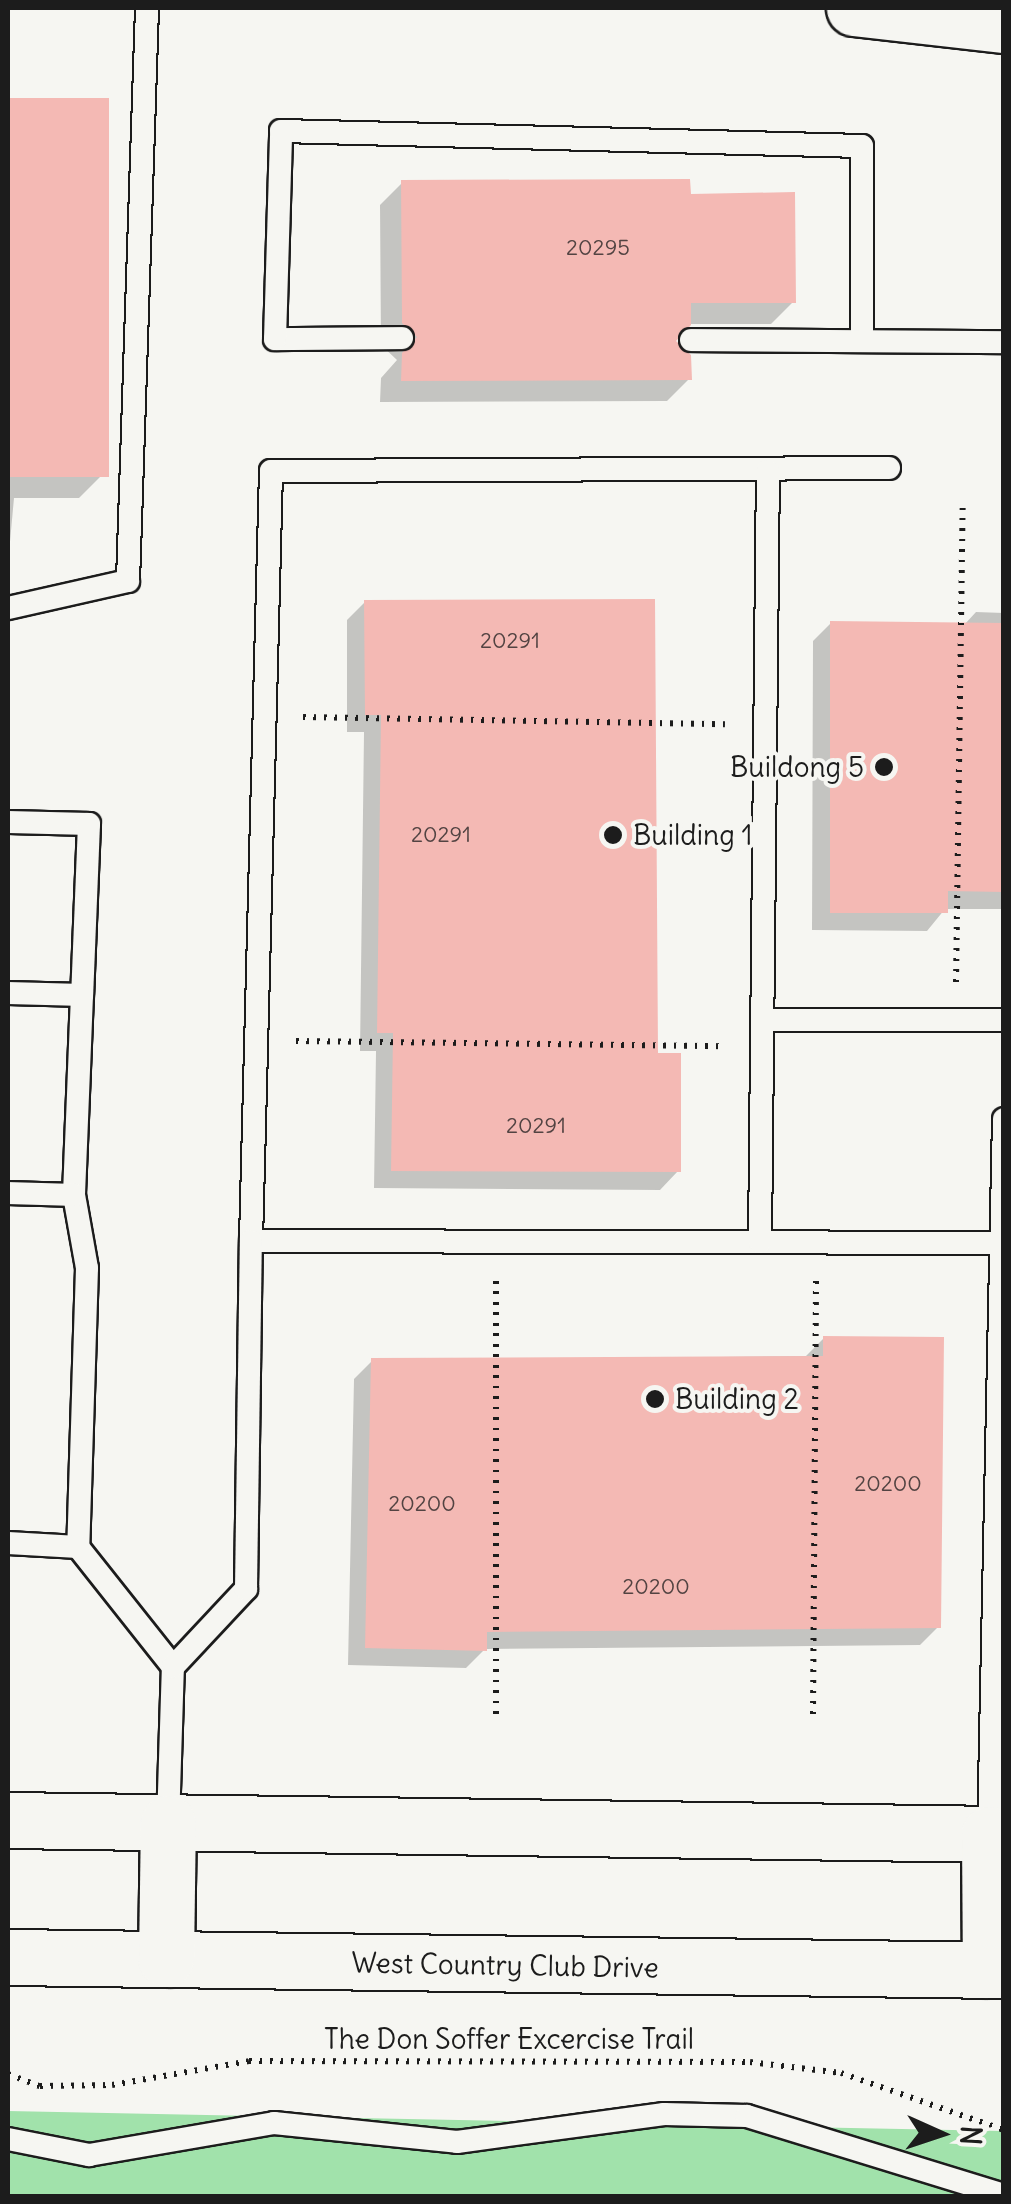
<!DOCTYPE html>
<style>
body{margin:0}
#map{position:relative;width:1011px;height:2204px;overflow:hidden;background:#f6f6f2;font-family:Delius,sans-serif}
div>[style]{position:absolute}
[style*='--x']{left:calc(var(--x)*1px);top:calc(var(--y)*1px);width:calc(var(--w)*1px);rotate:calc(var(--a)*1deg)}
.green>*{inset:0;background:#a1e2ab}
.shadow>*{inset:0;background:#0003}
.building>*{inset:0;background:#f4b9b4;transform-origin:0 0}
.path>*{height:6px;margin-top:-3px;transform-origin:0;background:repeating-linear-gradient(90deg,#1c1c1c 0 2.5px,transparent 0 10.5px)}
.roads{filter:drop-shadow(2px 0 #1c1c1c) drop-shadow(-2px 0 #1c1c1c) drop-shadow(0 2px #1c1c1c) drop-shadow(0 -2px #1c1c1c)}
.lane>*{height:22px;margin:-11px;padding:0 11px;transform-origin:11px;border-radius:11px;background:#f6f6f2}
.secondary>*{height:55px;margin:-27.5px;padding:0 27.5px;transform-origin:27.5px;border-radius:27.5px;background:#f6f6f2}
.dots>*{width:28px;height:28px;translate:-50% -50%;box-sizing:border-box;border:5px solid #f6f6f2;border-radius:50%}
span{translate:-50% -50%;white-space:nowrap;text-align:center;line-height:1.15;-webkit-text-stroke:8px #f6f6f2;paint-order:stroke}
.number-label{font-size:22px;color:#524342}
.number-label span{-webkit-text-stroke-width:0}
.poi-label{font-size:28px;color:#1c1c1c}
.right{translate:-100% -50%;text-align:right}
.left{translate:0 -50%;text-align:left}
.street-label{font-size:28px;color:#1c1c1c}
.frame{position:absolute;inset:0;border:10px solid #1c1c1c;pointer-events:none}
.north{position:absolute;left:891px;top:2084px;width:100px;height:100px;-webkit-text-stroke:8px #f6f6f2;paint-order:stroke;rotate:93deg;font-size:28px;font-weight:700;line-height:40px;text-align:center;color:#1c1c1c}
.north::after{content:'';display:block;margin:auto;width:35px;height:45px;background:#1c1c1c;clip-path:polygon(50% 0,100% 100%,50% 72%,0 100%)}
</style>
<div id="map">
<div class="green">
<i style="clip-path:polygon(8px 2111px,1003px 2131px,1003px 2196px,8px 2196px)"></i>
</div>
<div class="shadow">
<i style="clip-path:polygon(8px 100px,106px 100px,101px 476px,79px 498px,14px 498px,8px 564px)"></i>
<i style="clip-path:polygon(402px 183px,688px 196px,793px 302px,771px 324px,689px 324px,673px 341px,689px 379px,667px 401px,380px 402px,381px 378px,397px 360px,381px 345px,380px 205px)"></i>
<i style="clip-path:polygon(365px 602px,656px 1055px,678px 1171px,660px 1190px,374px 1188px,376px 1051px,360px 1051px,364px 732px,347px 732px,347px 620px)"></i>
<i style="clip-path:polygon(976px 612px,1004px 613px,1004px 909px,945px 909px,927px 931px,812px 930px,813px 641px,831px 623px,964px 625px)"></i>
<i style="clip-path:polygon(824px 1338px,938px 1627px,920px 1645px,485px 1649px,466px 1668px,348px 1665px,354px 1379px,372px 1361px,806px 1356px)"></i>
</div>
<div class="building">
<i style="left:8px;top:98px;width:101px;height:379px"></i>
<i style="clip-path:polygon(690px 179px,691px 194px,795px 192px,796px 303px,691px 303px,691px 325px,676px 341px,691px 355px,692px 380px,401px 381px,402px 353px,417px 337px,402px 323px,401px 180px)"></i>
<i style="clip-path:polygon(655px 599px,658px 1053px,681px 1053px,681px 1172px,391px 1171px,393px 1033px,377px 1033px,381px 715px,365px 715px,364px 600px)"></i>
<i style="clip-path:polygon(830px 621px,1004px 623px,1004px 892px,948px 891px,948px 913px,830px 913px)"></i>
<i style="clip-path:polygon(823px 1336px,944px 1337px,941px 1628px,487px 1632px,487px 1651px,365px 1648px,371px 1358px,823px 1356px)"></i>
</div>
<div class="path">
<i style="--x:303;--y:717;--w:422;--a:1"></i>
<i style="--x:956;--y:982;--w:474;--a:-89.2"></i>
<i style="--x:296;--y:1041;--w:428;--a:0.7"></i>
<i style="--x:496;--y:1714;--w:434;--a:-90"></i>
<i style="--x:813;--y:1714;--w:434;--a:-89.6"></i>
<i style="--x:8;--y:2074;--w:34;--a:21"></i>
<i style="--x:40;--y:2086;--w:72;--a:-0.8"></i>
<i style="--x:112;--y:2085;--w:139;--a:-9.9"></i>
<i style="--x:249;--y:2061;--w:501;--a:0.11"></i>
<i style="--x:750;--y:2062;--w:92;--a:6.9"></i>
<i style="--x:841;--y:2073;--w:173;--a:19.3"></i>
</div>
<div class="roads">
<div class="lane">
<i style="--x:402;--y:338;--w:127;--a:179.5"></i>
<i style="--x:275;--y:339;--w:208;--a:-88.3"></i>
<i style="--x:281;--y:131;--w:581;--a:1.48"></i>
<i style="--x:862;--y:146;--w:195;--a:90"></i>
<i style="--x:691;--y:340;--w:313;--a:0.4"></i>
<i style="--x:889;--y:468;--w:618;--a:179.72"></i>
<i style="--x:271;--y:471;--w:770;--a:91.49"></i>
<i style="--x:251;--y:1241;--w:750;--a:0.15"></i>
<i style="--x:8;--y:608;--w:123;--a:-12.7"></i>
<i style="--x:128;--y:581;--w:573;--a:-88.1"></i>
<i style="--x:8;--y:822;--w:81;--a:1.4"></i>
<i style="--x:89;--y:824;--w:171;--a:92.3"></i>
<i style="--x:82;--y:995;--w:74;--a:-178.5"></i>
<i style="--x:82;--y:995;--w:200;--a:92.3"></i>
<i style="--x:74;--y:1195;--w:74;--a:79.9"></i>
<i style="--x:87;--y:1268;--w:279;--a:91.8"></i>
<i style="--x:78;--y:1547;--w:153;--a:51.6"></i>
<i style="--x:763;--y:1020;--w:241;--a:0"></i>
<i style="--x:8;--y:1193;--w:66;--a:1.7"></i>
<i style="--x:760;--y:1242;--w:771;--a:-89.41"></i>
<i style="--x:8;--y:1543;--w:70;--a:3.3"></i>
<i style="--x:168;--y:1823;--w:156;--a:-88.2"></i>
<i style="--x:173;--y:1667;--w:107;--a:-46.9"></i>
<i style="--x:246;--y:1589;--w:348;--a:-89.2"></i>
<i style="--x:989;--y:1834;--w:715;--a:-88.8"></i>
<i style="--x:8;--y:2139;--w:83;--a:11.2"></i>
<i style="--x:89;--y:2155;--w:188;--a:-9.8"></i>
<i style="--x:274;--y:2123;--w:184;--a:5.9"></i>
<i style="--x:457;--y:2142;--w:209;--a:-7.7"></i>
<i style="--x:664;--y:2114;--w:83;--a:1.4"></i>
<i style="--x:747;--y:2116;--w:269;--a:17.1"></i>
</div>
<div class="secondary">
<i style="--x:854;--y:8;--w:151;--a:6.5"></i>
<i style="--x:8;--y:1820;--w:996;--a:0.81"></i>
<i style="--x:989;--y:1834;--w:136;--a:89.6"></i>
<i style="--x:8;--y:1957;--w:996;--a:0.75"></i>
<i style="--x:166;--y:1959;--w:136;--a:-89.2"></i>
</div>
</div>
<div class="dots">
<i style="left:884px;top:767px;background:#1c1c1c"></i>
<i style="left:613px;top:835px;background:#1c1c1c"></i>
<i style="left:655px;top:1399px;background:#1c1c1c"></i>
</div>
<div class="number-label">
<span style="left:598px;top:248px">20295</span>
<span style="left:510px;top:641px">20291</span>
<span style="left:441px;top:835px">20291</span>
<span style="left:536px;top:1126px">20291</span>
<span style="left:888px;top:1484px">20200</span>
<span style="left:422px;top:1504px">20200</span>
<span style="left:656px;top:1587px">20200</span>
</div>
<div class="poi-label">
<span class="right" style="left:864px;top:767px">Buildong 5</span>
<span class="left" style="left:633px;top:835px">Building 1</span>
<span class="left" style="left:675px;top:1399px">Building 2</span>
</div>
<div class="street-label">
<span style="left:505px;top:1965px;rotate:1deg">West Country Club Drive</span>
<span style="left:509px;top:2039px">The Don Soffer Excercise Trail</span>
</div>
<div class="frame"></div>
<div class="north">N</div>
</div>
